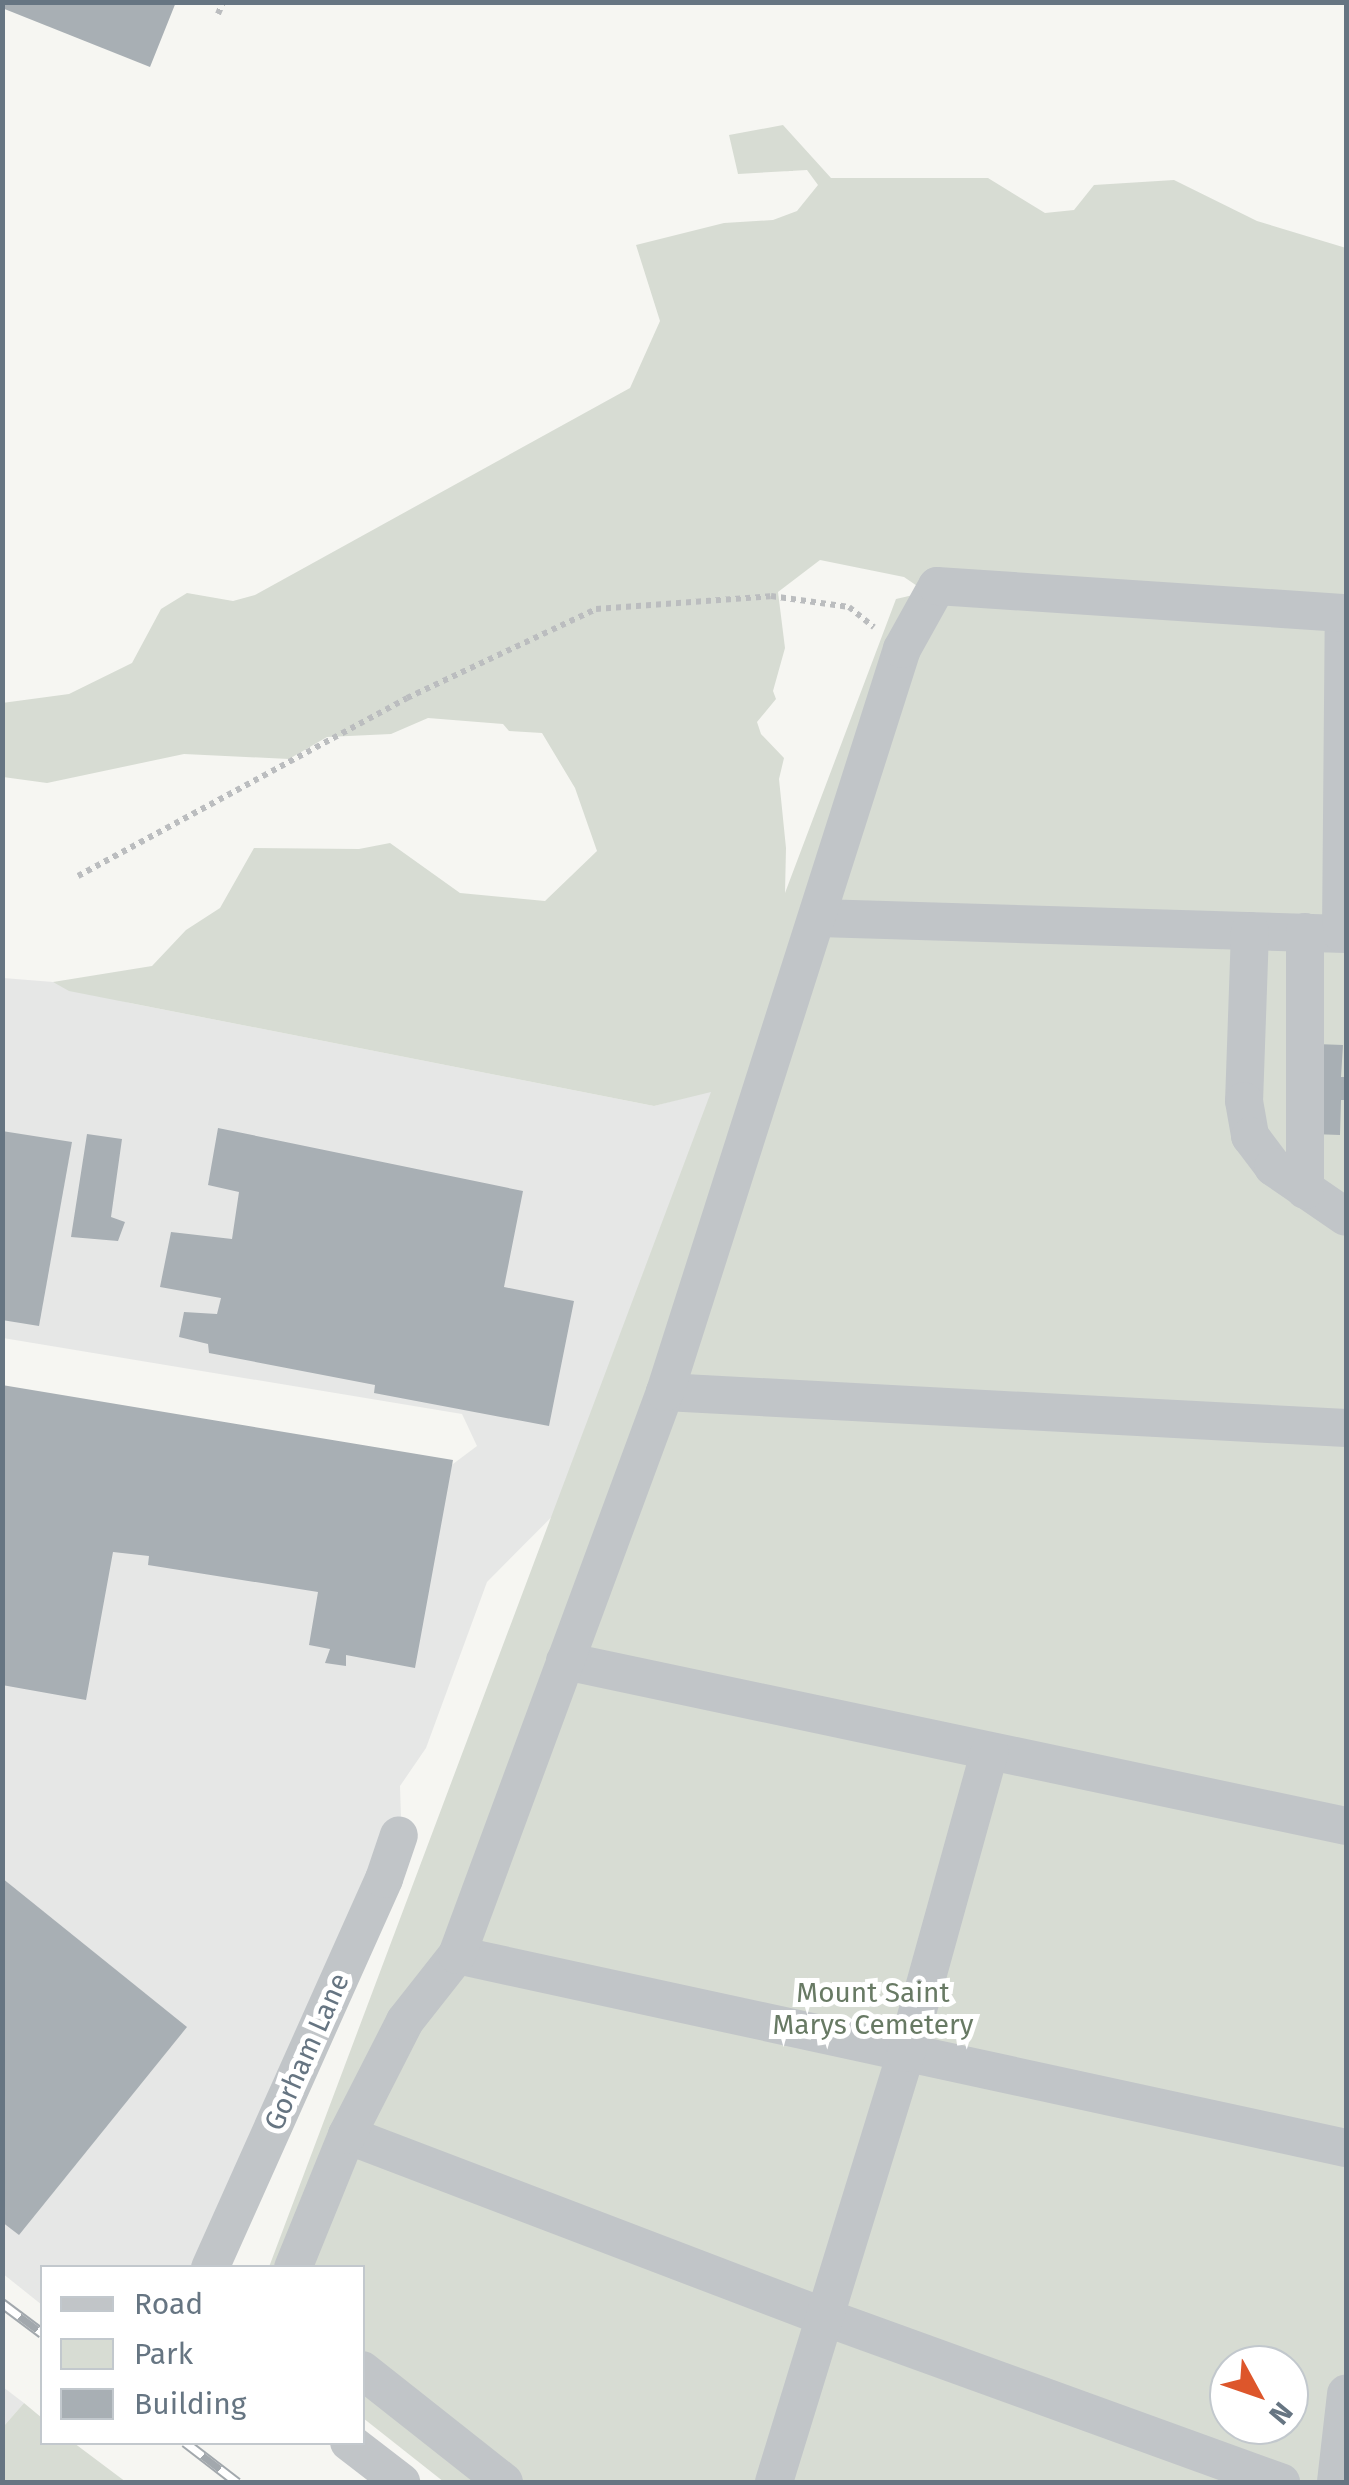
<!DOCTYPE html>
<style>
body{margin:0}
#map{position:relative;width:1349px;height:2485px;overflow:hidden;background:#f6f6f2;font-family:"Fira Sans",sans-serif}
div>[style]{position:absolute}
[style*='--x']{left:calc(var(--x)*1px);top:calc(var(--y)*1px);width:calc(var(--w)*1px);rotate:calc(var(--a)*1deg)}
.built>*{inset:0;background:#e6e7e6}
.green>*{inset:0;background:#d7dcd3}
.building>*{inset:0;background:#a8afb4}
.path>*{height:6px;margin-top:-3px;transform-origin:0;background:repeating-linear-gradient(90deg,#bbbdbf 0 5px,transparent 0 10px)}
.minor>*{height:38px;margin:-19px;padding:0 19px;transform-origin:19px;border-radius:19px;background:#c1c5c8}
.rail>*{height:11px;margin-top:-5.5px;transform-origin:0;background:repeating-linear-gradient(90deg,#fff 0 22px,#a2a8ad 0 44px);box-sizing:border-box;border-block:2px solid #a2a8ad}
span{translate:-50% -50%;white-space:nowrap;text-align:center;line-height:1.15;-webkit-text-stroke:10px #fff;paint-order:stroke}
.park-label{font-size:28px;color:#687a64}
.street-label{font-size:28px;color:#667582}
.frame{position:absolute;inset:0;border:5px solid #667582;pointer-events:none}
.legend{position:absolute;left:40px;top:2265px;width:325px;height:180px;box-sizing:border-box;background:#fff;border:2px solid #c2c8cd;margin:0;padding:12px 18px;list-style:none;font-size:30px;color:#667582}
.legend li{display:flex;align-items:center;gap:20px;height:50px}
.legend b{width:50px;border:2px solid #c2c8cd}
.north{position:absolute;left:1209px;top:2345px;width:100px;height:100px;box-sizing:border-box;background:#fff;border:2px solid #c2c8cd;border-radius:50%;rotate:130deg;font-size:28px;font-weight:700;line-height:40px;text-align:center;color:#667582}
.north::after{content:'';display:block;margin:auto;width:35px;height:45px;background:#dd562b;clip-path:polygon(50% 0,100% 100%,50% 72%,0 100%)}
</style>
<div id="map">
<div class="built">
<i style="clip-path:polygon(3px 978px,53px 982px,130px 1003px,654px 1106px,733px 1085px,633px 1435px,487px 1582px,426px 1748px,400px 1786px,402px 1850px,214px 2267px,42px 2268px,42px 2305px,2px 2273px,2px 1391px,449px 1467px,477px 1446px,462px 1414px,3px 1338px)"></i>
<i style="clip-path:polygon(3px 2387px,24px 2403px,3px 2427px,2px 2427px)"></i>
</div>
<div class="green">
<i style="clip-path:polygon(evenodd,783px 125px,831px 178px,988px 178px,1045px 213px,1074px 210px,1094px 185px,1174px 180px,1257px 221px,1346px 248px,1346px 2482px,444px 2482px,363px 2418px,362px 2268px,269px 2267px,711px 1092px,654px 1106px,69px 991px,53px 982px,152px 966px,186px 930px,220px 908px,254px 848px,359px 849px,390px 843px,460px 893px,545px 901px,597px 851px,575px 788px,542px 733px,509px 731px,503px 724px,428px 718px,391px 734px,327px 737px,289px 759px,184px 754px,47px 783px,3px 777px,2px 703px,69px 694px,132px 663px,161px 609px,187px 593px,233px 601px,255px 595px,630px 388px,660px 321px,636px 245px,724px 223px,773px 220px,797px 211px,818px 185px,807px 170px,738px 174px,729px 135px,783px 125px,820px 560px,904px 577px,926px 592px,896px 599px,785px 893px,786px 848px,779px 779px,784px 758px,761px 734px,757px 722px,776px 699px,773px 691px,785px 648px,778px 592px,820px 560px,783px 125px,1229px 2365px,1289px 2365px,1289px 2425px,1229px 2425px,1229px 2365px)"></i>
<i style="clip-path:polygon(24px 2403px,42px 2418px,42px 2442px,74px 2443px,126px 2482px,3px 2482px,3px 2427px)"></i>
</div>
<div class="building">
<i style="clip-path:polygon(2px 2px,176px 2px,150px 67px,2px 8px)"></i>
<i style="clip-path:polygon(1316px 1044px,1343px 1045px,1341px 1077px,1346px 1077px,1346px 1100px,1341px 1100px,1340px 1135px,1312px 1134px)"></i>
<i style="clip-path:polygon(218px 1128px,523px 1191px,504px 1287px,574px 1301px,549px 1426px,374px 1393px,375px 1385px,209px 1353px,208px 1344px,179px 1337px,184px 1312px,217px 1314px,221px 1298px,160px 1287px,171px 1232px,232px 1239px,239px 1192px,208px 1185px)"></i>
<i style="clip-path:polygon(2px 1131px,72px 1142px,39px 1326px,2px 1320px)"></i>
<i style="clip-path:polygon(87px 1134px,122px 1139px,111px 1217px,125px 1222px,118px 1241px,71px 1237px)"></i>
<i style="clip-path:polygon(2px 1385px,453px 1460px,415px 1668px,346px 1655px,346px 1666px,325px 1663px,330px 1649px,309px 1645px,318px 1592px,148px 1565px,149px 1556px,113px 1552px,86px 1700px,2px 1685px)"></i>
<i style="clip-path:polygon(2px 1878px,187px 2027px,19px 2235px,2px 2222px)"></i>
</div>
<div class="path">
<i style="--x:218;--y:14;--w:13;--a:-67"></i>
<i style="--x:78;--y:876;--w:374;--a:-28.4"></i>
<i style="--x:407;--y:698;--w:209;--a:-25.2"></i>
<i style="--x:596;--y:609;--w:175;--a:-4.2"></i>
<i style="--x:771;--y:596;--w:79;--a:8"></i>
<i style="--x:849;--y:607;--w:32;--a:39"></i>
</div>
<div class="minor">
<i style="--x:819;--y:918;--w:527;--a:1.74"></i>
<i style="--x:1250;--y:931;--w:170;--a:92"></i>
<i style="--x:1244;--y:1101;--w:36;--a:80"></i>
<i style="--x:1250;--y:1136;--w:39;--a:53"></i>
<i style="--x:1273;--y:1167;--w:88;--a:34.4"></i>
<i style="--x:1341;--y:933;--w:320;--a:-89.5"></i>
<i style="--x:1305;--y:1190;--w:258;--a:-90"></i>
<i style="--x:665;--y:1392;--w:682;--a:3.03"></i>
<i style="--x:565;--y:1661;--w:798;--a:11.93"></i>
<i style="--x:457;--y:1955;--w:910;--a:12.25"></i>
<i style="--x:347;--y:2135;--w:514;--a:20.87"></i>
<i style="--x:827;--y:2318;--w:483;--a:19.9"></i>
<i style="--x:210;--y:2268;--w:426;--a:-65.9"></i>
<i style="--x:384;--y:1879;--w:46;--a:-71.2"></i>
<i style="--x:293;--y:2268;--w:144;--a:-67.9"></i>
<i style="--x:347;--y:2135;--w:128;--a:-63"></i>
<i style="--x:405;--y:2021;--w:84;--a:-51.8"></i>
<i style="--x:457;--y:1955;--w:600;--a:-69.72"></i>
<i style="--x:665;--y:1392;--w:780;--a:-72.31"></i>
<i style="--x:902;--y:649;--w:72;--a:-60.9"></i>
<i style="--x:937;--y:586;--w:410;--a:3.8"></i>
<i style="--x:362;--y:2370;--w:181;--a:38.3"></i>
<i style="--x:349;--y:2442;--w:66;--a:37.6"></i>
<i style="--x:774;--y:2482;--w:449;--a:-72.9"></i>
<i style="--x:906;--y:2053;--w:313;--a:-74.5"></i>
<i style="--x:1336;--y:2482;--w:89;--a:-83.5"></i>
</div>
<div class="rail">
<i style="--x:2;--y:2303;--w:50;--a:36.9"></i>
<i style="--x:185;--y:2442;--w:66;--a:37.6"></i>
</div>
<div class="park-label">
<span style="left:873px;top:2009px">Mount Saint<br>Marys Cemetery</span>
</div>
<div class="street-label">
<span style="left:307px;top:2052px;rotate:-66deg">Gorham Lane</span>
</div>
<div class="frame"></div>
<ul class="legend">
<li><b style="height:12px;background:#c1c5c8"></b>Road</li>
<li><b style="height:28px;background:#d7dcd3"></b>Park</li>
<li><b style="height:28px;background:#a8afb4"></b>Building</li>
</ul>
<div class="north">N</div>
</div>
